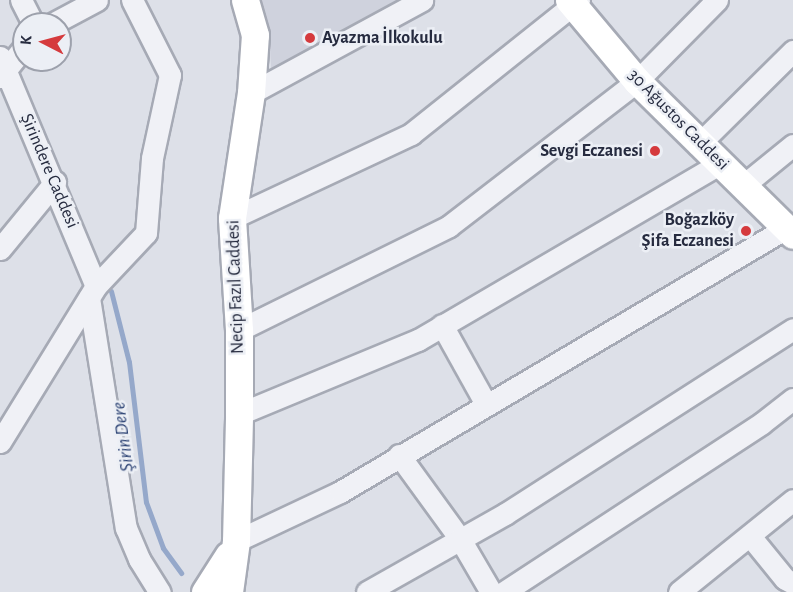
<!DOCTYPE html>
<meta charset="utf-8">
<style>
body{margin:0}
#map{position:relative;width:793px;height:592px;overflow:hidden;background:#dde0e8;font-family:"Alegreya Sans",sans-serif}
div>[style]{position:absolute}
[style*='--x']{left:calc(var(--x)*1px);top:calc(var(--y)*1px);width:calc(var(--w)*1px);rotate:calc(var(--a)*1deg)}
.built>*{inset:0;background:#cfd2dd}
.stream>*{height:5px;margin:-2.5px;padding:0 2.5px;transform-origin:2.5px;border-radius:2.5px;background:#95a8ca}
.roads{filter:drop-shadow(2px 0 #a6aab5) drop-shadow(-2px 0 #a6aab5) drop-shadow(0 2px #a6aab5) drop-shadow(0 -2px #a6aab5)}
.minor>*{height:21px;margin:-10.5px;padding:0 10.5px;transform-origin:10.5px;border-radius:10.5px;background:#f0f1f6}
.major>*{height:27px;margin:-13.5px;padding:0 13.5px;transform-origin:13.5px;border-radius:13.5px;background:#fff}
.dots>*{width:16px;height:16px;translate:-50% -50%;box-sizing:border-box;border:3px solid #eceff5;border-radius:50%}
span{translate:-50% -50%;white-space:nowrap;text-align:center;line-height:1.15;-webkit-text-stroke:5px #eceff5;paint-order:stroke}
.poi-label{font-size:18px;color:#262b3f;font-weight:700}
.left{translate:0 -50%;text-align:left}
.right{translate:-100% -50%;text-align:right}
.street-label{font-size:18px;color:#262b3f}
.water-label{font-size:20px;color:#2e4475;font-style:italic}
.north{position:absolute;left:12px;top:12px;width:60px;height:60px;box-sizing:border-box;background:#eceff5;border:2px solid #9da1ac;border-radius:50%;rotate:276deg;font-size:16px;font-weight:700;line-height:24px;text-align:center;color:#262b3f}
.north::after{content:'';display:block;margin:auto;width:21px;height:27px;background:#d53a3d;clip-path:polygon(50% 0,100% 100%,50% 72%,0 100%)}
</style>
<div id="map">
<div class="built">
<i style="clip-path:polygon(258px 0,409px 0,272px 82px,269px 32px)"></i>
</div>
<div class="stream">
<i style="--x:111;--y:291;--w:73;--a:75.8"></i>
<i style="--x:129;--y:362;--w:141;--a:83.1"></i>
<i style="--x:146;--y:502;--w:49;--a:69.7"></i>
<i style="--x:163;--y:548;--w:31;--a:54"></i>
</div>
<div class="roads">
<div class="minor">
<i style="--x:21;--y:0;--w:27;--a:63"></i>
<i style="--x:52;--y:24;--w:51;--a:-28.1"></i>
<i style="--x:0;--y:57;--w:248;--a:67.3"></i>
<i style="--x:0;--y:77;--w:38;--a:-51"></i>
<i style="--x:251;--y:93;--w:195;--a:-28.5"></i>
<i style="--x:698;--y:145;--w:134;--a:-44.7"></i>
<i style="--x:745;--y:184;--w:62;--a:-39.1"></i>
<i style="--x:232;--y:218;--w:198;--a:-25.1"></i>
<i style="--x:411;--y:134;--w:215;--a:-38.6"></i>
<i style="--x:0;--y:249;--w:87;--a:-50.6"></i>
<i style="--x:89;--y:298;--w:233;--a:80.9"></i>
<i style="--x:126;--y:528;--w:34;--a:67"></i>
<i style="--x:139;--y:559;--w:39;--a:58"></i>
<i style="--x:442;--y:325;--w:90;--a:60.9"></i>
<i style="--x:239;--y:330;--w:234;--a:-26.3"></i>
<i style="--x:449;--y:226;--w:237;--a:-37.6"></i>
<i style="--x:637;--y:81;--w:114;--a:-45.4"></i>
<i style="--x:239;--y:414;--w:194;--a:-22.5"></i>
<i style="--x:418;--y:340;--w:349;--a:-30.3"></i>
<i style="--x:0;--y:442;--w:183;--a:-58.4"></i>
<i style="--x:96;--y:286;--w:73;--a:-46.7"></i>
<i style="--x:146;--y:233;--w:75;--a:-85.4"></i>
<i style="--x:152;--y:158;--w:85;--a:-77.8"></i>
<i style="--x:170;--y:75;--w:84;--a:-116.9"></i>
<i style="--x:399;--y:455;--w:104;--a:54"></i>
<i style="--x:460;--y:539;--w:61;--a:59.7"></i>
<i style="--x:750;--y:536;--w:55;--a:50.9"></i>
<i style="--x:785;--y:579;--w:9;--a:27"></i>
<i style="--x:236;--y:541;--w:115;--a:-25.2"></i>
<i style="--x:340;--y:492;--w:518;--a:-30.62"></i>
<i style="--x:367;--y:592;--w:159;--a:-29.5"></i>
<i style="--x:505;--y:514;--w:342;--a:-32.7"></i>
<i style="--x:504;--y:592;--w:308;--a:-33.2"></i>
<i style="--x:762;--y:423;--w:39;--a:-38"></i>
<i style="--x:679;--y:592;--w:146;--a:-38.9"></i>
</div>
<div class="major">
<i style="--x:569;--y:0;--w:106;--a:50"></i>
<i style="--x:637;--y:81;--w:219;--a:44.6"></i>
<i style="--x:205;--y:592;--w:43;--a:-57.4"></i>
<i style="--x:229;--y:592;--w:51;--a:-82.2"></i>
<i style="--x:236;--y:541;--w:127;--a:-88.6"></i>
<i style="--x:239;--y:414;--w:84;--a:-90"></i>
<i style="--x:239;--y:330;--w:112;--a:-93.6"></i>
<i style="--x:232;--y:218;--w:126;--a:-81.4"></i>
<i style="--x:251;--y:93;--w:58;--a:-86.1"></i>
<i style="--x:255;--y:35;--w:36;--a:-106"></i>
</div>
</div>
<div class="dots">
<i style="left:310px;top:38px;background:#d53a3d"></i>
<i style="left:655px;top:151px;background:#d53a3d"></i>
<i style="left:746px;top:231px;background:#d53a3d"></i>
</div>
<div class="poi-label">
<span class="left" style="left:322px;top:38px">Ayazma İlkokulu</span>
<span class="right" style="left:643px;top:151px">Sevgi Eczanesi</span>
<span class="right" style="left:734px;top:231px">Boğazköy<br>Şifa Eczanesi</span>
</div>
<div class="street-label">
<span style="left:678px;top:120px;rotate:45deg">30 Ağustos Caddesi</span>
<span style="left:49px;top:171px;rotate:67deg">Şirindere Caddesi</span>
<span style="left:236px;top:287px;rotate:-92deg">Necip Fazıl Caddesi</span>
</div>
<div class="water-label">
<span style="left:123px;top:437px;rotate:-97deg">Şirin Dere</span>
</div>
<div class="north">K</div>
</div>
